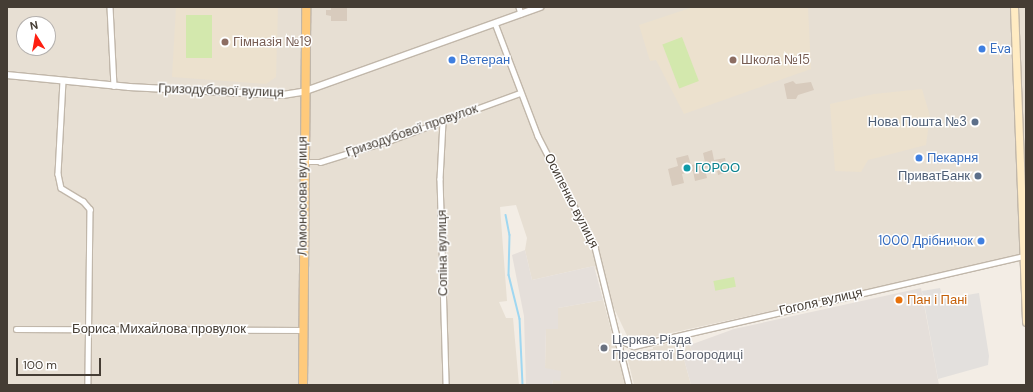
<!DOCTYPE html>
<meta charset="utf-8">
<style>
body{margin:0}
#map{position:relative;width:1033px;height:392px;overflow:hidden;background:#f3ede5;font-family:"DM Sans",sans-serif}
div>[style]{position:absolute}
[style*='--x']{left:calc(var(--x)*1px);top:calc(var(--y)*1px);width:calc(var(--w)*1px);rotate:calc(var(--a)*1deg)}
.residential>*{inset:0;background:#e7dfd3}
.industrial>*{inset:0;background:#e5dfda}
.education>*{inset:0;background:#ece1ce}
.green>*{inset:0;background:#d3e8ad;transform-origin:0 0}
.parking>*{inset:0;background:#e3e0dd}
.stream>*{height:1.5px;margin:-0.75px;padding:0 0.75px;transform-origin:0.75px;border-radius:0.75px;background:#9fd7f1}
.building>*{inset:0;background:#d8cbbd;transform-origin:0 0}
.roads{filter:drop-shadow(1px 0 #c1b7aa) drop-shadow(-1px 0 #c1b7aa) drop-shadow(0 1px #c1b7aa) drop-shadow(0 -1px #c1b7aa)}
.minor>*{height:4.5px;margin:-2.25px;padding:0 2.25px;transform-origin:2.25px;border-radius:2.25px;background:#fff}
.tertiary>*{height:5.5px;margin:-2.75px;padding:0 2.75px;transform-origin:2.75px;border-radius:2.75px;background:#fff}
.secondary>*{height:7px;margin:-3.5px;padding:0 3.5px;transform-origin:3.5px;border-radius:3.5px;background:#ffebc3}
.trunk>*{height:8px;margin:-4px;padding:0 4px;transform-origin:4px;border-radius:4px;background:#ffca7b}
.dots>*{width:11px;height:11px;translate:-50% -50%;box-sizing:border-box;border:2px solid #fff;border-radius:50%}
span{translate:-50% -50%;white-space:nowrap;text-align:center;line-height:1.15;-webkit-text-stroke:3px #fff;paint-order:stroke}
.education-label{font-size:13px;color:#785e54}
.left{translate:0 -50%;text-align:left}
.shop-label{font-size:13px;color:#366cbe}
.right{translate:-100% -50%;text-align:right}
.street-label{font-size:13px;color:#453d34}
.service-label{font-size:13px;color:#4e5e75}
.culture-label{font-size:13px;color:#0d838f}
.food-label{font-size:13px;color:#c56008}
.worship-label{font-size:13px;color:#5b616d}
.frame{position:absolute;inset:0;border:8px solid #453d34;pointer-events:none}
.north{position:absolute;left:16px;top:16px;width:40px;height:40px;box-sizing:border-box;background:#fff;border:1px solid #b5b1ae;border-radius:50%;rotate:349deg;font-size:11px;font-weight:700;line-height:16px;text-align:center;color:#453d34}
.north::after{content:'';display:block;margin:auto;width:14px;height:18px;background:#fe1f11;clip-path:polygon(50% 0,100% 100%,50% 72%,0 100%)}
.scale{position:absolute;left:16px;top:358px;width:85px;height:18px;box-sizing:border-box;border:2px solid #453d34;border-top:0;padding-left:5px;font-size:12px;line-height:14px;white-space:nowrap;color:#453d34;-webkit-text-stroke:3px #fff;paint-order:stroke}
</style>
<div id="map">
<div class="residential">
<i style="clip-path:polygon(evenodd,7px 7px,1026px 7px,1026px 255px,630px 342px,594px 266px,532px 280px,525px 250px,527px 238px,516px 205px,500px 207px,507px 301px,499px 302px,506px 318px,513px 318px,519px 385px,7px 385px,7px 7px,24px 24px,48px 24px,48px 48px,24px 48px,24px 24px)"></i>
<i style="clip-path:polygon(603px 300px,626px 385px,552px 385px,553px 380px,545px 368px,546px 329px,558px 308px)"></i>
<i style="clip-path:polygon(688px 339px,693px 356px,684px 359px,691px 385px,634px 385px,626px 352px,653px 349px,653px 347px)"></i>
</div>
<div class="industrial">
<i style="clip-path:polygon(525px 250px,532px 280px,594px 266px,603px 300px,558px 308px,558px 329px,546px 329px,545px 368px,561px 371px,560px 381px,553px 380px,552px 385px,526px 385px,524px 316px,512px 255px)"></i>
<i style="clip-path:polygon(921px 288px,939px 385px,691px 385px,684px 359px,693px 356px,690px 345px,734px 329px)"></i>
</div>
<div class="education">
<i style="clip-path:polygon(176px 7px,278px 7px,276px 77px,266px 84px,172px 77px)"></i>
<i style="clip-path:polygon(693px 7px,808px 7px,811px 69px,684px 114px,656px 60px,650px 61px,639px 25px)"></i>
<i style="clip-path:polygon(922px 89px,930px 116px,926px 145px,868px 160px,861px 172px,835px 171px,830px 104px,874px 94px)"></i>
</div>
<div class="green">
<i style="left:186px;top:15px;width:26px;height:43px"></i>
<i style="left:682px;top:37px;width:47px;height:21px;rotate:69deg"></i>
<i style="left:734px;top:277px;width:10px;height:21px;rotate:79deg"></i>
</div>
<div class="parking">
<i style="clip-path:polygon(940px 288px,943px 299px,979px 293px,989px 356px,988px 365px,938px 379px,922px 291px)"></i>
</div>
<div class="stream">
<i style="--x:506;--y:215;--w:20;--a:79"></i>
<i style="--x:510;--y:235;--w:40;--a:91.4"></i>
<i style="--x:509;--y:275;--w:45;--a:76"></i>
<i style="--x:520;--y:319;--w:66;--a:87.4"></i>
</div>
<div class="building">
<i style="clip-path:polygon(331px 7px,347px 7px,347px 21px,331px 21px,331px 16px,326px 15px,326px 10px,331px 10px)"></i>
<i style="clip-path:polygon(793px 81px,796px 84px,811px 82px,814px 90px,798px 95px,796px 99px,787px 99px,784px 84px)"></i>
<i style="clip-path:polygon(712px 150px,714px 160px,725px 158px,728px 172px,718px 175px,716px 165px,705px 168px,707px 178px,695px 181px,693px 171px,682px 174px,684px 183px,672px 186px,668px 169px,678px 166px,676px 158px,688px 155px,691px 165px,705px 162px,703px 153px)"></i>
<i style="left:598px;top:345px;width:12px;height:6px"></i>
</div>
<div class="roads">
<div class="minor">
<i style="--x:110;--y:7;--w:79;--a:87.1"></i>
<i style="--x:519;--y:7;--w:7;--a:74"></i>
<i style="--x:495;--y:23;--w:121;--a:69.2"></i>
<i style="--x:538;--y:136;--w:125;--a:62.8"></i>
<i style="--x:595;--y:247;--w:142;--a:76.2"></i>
<i style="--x:63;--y:81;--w:93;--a:93.1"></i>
<i style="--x:58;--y:174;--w:14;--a:78"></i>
<i style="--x:61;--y:188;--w:26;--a:31"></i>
<i style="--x:83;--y:201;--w:11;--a:49"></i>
<i style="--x:90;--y:209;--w:176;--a:90.7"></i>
<i style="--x:443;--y:122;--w:57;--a:93"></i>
<i style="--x:440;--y:179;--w:206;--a:88.3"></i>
<i style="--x:303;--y:162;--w:17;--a:0"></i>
<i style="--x:320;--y:162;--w:74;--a:-17.2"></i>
<i style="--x:391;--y:140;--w:137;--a:-20"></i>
<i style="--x:16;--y:329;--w:286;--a:0.2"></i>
<i style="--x:618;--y:339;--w:17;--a:24"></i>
<i style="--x:634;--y:346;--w:400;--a:-13"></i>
</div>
<div class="tertiary">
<i style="--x:7;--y:75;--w:123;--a:5.6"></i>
<i style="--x:129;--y:87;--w:154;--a:3"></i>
<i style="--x:283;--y:95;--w:20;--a:-9"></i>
<i style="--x:303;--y:92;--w:252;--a:-19.7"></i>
</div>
<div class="secondary">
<i style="--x:1014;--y:7;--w:315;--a:87.8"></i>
</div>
<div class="trunk">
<i style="--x:303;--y:385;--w:378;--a:-89.5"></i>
</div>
</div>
<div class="dots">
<i style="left:225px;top:42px;background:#8d6e63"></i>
<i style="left:982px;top:49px;background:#3f7fe0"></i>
<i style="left:452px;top:60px;background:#3f7fe0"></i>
<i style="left:733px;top:60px;background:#8d6e63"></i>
<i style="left:975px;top:122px;background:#5c6f8a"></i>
<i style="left:919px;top:158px;background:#3f7fe0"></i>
<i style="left:687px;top:168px;background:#0f9aa8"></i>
<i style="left:978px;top:176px;background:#5c6f8a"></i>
<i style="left:981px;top:241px;background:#3f7fe0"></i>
<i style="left:899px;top:300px;background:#e8710a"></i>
<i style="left:604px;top:348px;background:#6b7280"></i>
</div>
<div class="education-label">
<span class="left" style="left:233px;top:42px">Гімназія №19</span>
<span class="left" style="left:741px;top:60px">Школа №15</span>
</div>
<div class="shop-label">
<span class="left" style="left:990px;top:49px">Eva</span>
<span class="left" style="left:460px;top:60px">Ветеран</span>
<span class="left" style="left:927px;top:158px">Пекарня</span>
<span class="right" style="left:973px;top:241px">1000 Дрібничок</span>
</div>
<div class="street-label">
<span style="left:221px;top:91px;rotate:2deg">Гризодубової вулиця</span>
<span style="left:412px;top:131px;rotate:-19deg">Гризодубової провулок</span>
<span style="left:303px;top:196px;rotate:-90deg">Ломоносова вулиця</span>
<span style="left:571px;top:201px;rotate:63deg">Осипенко вулиця</span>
<span style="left:443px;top:253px;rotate:-91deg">Сопіна вулиця</span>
<span style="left:821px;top:302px;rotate:-13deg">Гоголя вулиця</span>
<span style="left:159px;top:329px">Бориса Михайлова провулок</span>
</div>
<div class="service-label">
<span class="right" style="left:967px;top:122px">Нова Пошта №3</span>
<span class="right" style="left:970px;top:176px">ПриватБанк</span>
</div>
<div class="culture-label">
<span class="left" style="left:695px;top:168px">ГОРОО</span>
</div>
<div class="food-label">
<span class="left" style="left:907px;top:300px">Пан і Пані</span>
</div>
<div class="worship-label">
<span class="left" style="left:612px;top:348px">Церква Різда<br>Пресвятої Богородиці</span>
</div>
<div class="frame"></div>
<div class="north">N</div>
<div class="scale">100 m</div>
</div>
